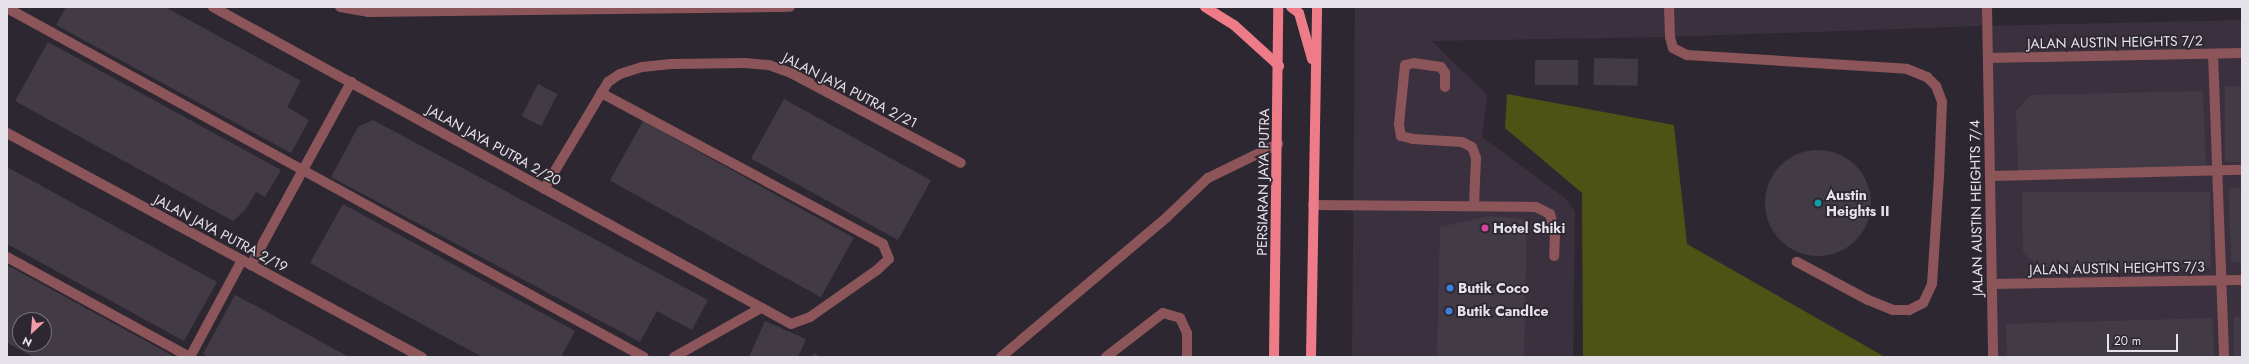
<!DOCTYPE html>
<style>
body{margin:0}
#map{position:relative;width:2249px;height:364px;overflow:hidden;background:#2d2731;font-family:Jost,sans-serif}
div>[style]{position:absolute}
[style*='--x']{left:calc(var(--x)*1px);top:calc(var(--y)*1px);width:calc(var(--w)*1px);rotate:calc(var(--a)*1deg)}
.built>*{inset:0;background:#3a303e}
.forest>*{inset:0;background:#4d5315}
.building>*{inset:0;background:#423b46;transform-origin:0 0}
.round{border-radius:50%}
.minor>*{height:10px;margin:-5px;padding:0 5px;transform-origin:5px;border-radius:5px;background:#8c555a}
.major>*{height:10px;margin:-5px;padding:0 5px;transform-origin:5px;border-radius:5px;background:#ee7c88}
.dots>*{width:11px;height:11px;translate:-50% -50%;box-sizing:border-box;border:2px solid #2d2731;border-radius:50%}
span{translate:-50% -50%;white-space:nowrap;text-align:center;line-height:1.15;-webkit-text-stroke:3.5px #2d2731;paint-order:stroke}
.street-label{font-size:14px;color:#e6e2e9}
.poi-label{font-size:14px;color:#e6e2e9;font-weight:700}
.left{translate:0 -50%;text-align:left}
.frame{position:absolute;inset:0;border:8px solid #e6e2e9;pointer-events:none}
.north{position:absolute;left:12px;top:312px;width:40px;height:40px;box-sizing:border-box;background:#2d2731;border:1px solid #77727b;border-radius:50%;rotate:206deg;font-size:11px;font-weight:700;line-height:16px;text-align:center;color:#e6e2e9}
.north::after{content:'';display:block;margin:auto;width:14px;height:18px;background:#f39aa9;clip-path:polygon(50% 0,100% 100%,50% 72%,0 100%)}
.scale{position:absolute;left:2107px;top:334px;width:71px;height:18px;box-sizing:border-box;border:2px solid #e6e2e9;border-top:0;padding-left:5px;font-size:12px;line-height:14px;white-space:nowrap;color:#e6e2e9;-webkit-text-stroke:3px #2d2731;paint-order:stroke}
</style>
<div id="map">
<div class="built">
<i style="clip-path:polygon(1355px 7px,1982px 7px,1983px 26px,2242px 20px,2242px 357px,1996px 357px,1982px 26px,1670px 37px,1432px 41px,1487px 95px,1482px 137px,1565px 198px,1575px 211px,1573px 357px,1352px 357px)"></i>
</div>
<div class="forest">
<i style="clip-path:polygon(1507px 94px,1674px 125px,1687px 244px,1885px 357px,1583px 357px,1582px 193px,1505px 128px)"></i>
</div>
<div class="building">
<i style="clip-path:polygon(66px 7px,165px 7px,301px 81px,287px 107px,309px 120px,291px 153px,56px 25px)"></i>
<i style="clip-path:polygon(48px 42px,281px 170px,265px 197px,256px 192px,246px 209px,233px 221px,15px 101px)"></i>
<i style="left:1594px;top:58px;width:44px;height:27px;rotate:1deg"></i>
<i style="left:1535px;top:60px;width:43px;height:25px"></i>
<i style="left:538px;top:84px;width:22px;height:36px;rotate:27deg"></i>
<i style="left:2242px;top:86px;width:76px;height:17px;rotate:90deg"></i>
<i style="clip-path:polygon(2203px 91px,2206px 166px,2018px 171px,2016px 111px,2031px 95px)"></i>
<i style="left:784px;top:99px;width:168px;height:68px;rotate:29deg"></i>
<i style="clip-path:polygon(373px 120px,708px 300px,692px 330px,657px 311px,640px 342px,331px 177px,358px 127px)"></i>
<i style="left:643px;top:121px;width:241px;height:68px;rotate:29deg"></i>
<i class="round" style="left:1765px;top:150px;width:106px;height:106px"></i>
<i style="clip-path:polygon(7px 167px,217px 282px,184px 341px,7px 244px)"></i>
<i style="clip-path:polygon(2242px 187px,2242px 262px,2231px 262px,2229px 188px)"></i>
<i style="clip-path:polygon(2022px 192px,2210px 192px,2211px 267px,2038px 267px,2023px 252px)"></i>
<i style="clip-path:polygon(343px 204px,575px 331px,561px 357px,482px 357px,310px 263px)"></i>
<i style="clip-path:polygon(1488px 216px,1527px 219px,1524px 357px,1437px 357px,1440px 227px)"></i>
<i style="clip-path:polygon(evenodd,7px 265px,155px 346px,175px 357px,34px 357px,17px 348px,7px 343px,7px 265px,20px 320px,44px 320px,44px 344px,20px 344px,20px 320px)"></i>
<i style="clip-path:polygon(235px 295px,256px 306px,349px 357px,208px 357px,203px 354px)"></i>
<i style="left:2234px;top:317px;width:8px;height:40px"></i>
<i style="clip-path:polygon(2213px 318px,2214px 357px,2007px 357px,2006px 324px)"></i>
<i style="clip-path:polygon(765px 321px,806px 339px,798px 357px,749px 357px)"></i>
<i style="clip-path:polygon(815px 353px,819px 357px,810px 357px)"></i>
</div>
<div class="minor">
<i style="--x:213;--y:7;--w:659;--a:28.74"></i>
<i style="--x:791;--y:324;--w:20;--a:-20"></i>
<i style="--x:810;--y:317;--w:82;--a:-35"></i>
<i style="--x:877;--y:270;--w:16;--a:-43"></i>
<i style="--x:889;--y:259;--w:16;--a:-112"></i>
<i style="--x:883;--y:244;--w:320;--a:-151.8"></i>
<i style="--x:340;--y:7;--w:28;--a:10"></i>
<i style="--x:368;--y:12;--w:422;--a:-0.7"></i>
<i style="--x:1669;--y:7;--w:30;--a:88"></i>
<i style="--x:1670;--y:37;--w:11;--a:75"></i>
<i style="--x:1673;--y:48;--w:16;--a:27"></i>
<i style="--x:1687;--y:55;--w:220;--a:3.6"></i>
<i style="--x:1907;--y:69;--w:22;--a:22"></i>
<i style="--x:1927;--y:77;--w:13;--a:45"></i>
<i style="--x:1936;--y:86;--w:17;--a:69"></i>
<i style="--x:1942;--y:102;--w:74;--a:92.3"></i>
<i style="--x:1939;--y:176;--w:108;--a:93.7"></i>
<i style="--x:1932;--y:284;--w:21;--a:115"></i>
<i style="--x:1923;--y:303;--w:16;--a:153"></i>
<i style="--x:1909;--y:310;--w:16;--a:180"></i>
<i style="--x:1893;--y:310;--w:27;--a:-158"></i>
<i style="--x:1868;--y:300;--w:81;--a:-151.8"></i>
<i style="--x:1987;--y:7;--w:350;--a:89"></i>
<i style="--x:7;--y:8;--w:726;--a:28.72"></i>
<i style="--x:2213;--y:54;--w:303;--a:87.9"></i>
<i style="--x:1988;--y:58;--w:254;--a:-1.1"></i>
<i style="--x:1445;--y:87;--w:14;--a:-90"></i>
<i style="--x:1445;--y:73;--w:7;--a:-124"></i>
<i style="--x:1441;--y:67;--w:27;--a:-172"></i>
<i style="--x:1414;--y:63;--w:9;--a:167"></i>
<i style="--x:1405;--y:65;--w:59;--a:95.8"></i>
<i style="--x:1399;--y:124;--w:12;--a:81"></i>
<i style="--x:1401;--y:136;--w:12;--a:14"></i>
<i style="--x:1413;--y:139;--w:49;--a:3.5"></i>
<i style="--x:1462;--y:142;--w:11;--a:27"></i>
<i style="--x:1472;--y:147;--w:12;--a:70"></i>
<i style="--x:1476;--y:158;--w:48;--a:92.4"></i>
<i style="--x:7;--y:133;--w:472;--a:28.4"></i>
<i style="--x:1990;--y:176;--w:252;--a:-1.4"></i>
<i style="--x:544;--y:189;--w:125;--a:-59.1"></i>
<i style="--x:608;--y:82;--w:14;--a:-34"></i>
<i style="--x:620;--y:74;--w:23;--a:-18"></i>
<i style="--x:642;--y:67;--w:29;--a:-6"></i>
<i style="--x:671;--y:64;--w:74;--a:-0.8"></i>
<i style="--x:745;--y:63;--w:24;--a:5"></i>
<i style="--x:769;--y:65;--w:23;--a:20"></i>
<i style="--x:791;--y:73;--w:192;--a:27.9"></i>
<i style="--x:1313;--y:205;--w:223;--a:0.5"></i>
<i style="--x:1536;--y:207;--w:16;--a:27"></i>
<i style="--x:1550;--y:214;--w:20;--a:75"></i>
<i style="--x:1555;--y:233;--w:23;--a:92"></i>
<i style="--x:7;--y:257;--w:209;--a:28.7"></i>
<i style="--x:251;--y:265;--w:209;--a:-61.3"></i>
<i style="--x:1992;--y:284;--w:250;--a:-0.9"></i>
<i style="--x:190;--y:357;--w:110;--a:-61.8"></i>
<i style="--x:674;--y:357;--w:100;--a:-29.4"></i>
<i style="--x:1001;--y:357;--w:217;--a:-40.1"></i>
<i style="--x:1167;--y:217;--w:57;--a:-43.6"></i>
<i style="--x:1208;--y:178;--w:78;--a:-25.9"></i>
<i style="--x:1106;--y:357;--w:72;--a:-37.7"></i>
<i style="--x:1163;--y:313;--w:18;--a:16"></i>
<i style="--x:1180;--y:318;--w:17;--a:65"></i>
<i style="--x:1187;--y:333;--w:24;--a:90"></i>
</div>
<div class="major">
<i style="--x:1205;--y:7;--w:34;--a:32"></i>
<i style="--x:1234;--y:25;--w:61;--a:42.3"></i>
<i style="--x:1291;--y:7;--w:10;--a:37"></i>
<i style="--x:1299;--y:13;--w:48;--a:74.2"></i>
<i style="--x:1274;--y:357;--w:350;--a:-89.3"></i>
<i style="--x:1311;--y:357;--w:350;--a:-89"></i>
</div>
<div class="dots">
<i style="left:1818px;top:203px;background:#0f9aa8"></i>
<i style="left:1485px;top:228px;background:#d1479c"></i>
<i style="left:1450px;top:288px;background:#3f7fe0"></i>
<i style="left:1449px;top:311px;background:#3f7fe0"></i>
</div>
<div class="street-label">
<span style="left:2115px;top:42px;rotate:-1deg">JALAN AUSTIN HEIGHTS 7/2</span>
<span style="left:850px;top:90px;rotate:27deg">JALAN JAYA PUTRA 2/21</span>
<span style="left:494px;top:145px;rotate:29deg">JALAN JAYA PUTRA 2/20</span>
<span style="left:1263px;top:182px;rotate:-89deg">PERSIARAN JAYA PUTRA</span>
<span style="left:1976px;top:208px;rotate:-91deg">JALAN AUSTIN HEIGHTS 7/4</span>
<span style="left:221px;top:233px;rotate:28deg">JALAN JAYA PUTRA 2/19</span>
<span style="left:2117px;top:268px;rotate:-1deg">JALAN AUSTIN HEIGHTS 7/3</span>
</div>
<div class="poi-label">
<span class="left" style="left:1826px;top:203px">Austin<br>Heights II</span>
<span class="left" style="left:1493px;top:228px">Hotel Shiki</span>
<span class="left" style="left:1458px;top:288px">Butik Coco</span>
<span class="left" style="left:1457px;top:311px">Butik CandIce</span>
</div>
<div class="frame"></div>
<div class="north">N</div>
<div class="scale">20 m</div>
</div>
